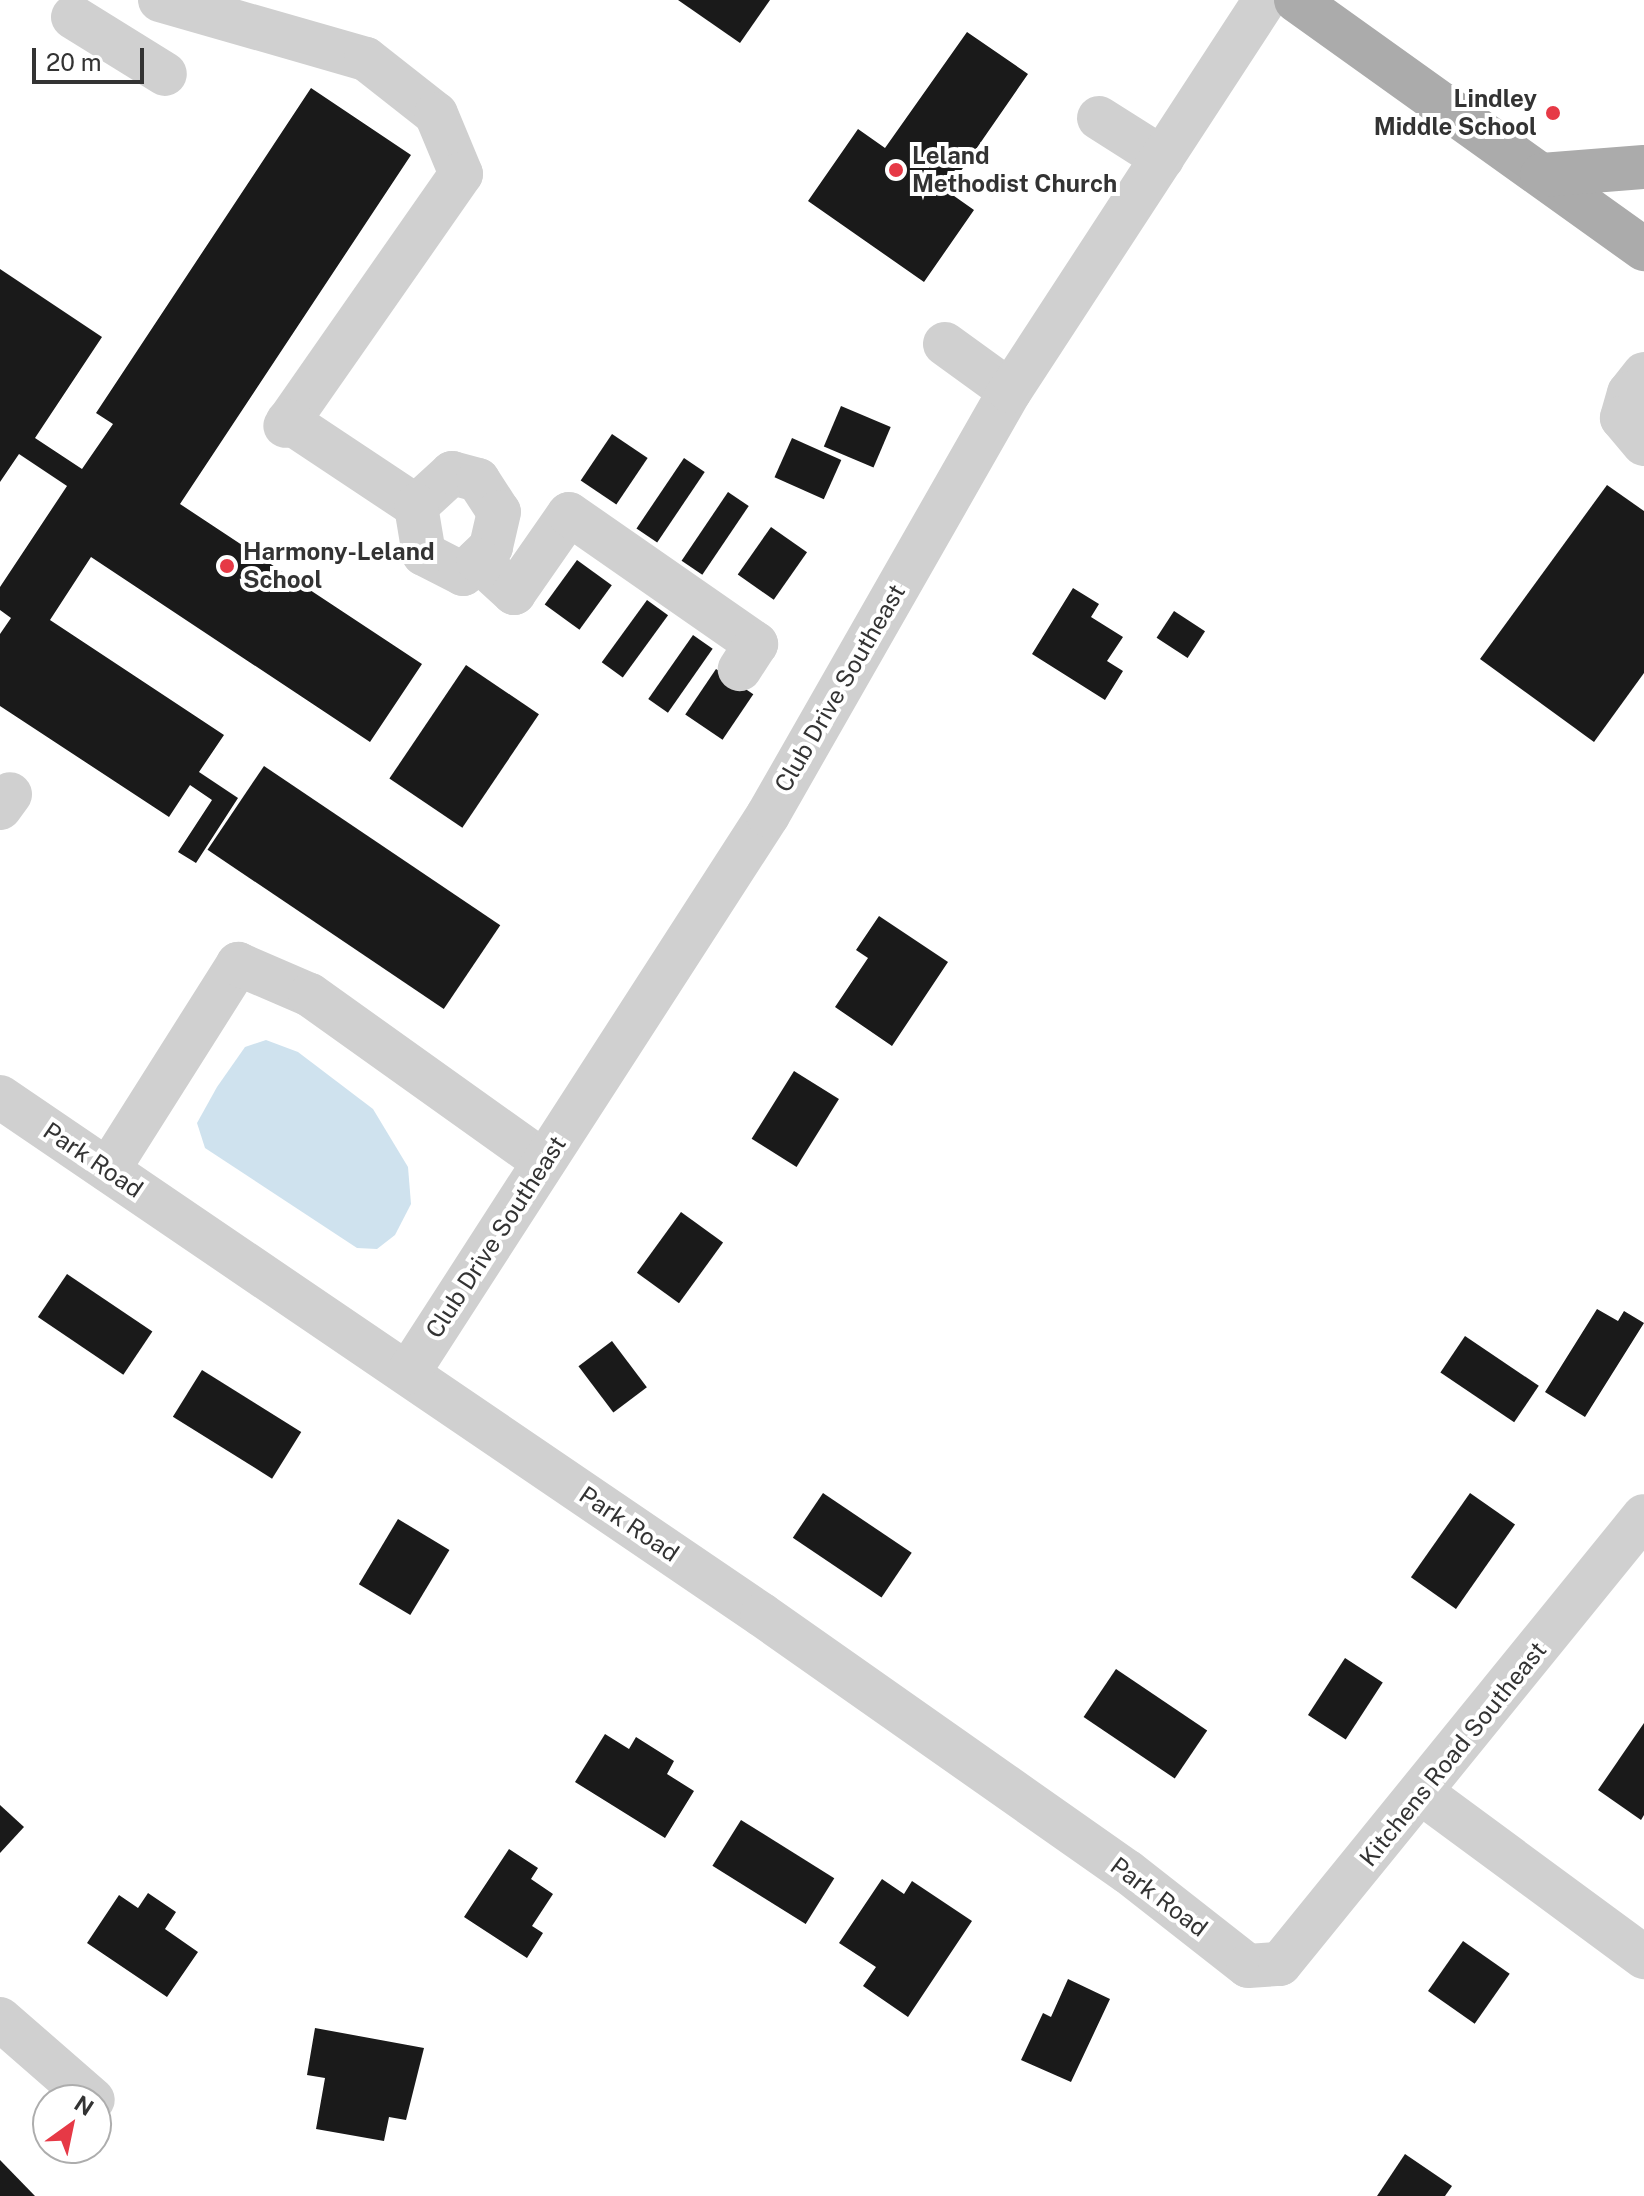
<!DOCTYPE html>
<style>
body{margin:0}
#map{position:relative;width:1644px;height:2196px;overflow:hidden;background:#fff;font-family:"Public Sans",sans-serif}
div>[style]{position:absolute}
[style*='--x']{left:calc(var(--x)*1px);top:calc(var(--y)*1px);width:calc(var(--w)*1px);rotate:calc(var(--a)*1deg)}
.water>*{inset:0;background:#cfe2ee}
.building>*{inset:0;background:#1a1a1a;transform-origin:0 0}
.minor>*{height:44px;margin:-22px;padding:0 22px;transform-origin:22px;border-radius:22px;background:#d0d0d0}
.major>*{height:44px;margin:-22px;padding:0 22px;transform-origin:22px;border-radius:22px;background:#ababab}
.dots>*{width:22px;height:22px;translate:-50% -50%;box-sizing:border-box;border:4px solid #fff;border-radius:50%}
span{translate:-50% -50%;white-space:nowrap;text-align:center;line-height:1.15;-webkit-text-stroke:8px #fff;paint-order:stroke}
.poi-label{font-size:24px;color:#333;font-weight:700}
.right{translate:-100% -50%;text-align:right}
.left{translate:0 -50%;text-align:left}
.street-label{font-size:24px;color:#333}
.north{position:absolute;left:32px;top:2084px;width:80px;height:80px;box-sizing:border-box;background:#fff;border:2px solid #adadad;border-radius:50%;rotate:33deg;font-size:22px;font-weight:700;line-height:32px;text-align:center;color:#333}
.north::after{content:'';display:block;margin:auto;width:28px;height:36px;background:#e63946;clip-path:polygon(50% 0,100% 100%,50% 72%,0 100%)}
.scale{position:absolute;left:32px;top:48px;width:112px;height:36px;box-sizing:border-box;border:4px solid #333;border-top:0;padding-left:10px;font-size:24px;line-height:28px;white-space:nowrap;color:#333;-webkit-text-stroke:6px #fff;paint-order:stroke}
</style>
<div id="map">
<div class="water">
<i style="clip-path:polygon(266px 1040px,298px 1052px,373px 1109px,408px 1167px,411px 1204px,395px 1235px,377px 1249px,357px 1248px,205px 1148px,197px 1123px,217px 1087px,245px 1047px)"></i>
</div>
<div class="building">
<i style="clip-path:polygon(678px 0,770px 0,740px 43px)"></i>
<i style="clip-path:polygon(967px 32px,1028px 74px,947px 191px,974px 210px,924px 282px,808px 201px,858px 129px,885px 148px)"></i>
<i style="clip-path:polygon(311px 88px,411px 155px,180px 504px,422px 664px,370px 742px,91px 557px,50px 620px,224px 735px,199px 772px,238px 798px,196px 863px,178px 852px,212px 800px,190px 785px,169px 817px,0 706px,0 634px,11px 618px,0 610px,0 587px,67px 486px,19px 454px,0 482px,0 269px,102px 337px,35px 438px,82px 469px,113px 424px,96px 413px)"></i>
<i style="left:841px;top:406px;width:54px;height:44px;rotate:23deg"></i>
<i style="left:612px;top:434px;width:43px;height:56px;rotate:34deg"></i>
<i style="left:792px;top:438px;width:54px;height:43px;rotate:24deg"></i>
<i style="left:684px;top:458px;width:25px;height:85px;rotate:34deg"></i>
<i style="clip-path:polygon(1607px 485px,1644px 511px,1644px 673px,1594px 742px,1480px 659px)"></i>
<i style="left:728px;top:492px;width:25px;height:83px;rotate:34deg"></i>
<i style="left:771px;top:527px;width:44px;height:58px;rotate:35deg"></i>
<i style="left:577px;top:560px;width:43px;height:55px;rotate:36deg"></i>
<i style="clip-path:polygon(1073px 588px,1099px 604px,1091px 617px,1123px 637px,1107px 661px,1123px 671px,1105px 700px,1032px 654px)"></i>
<i style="left:647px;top:600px;width:26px;height:77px;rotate:36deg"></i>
<i style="left:1174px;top:611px;width:37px;height:32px;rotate:33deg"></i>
<i style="left:693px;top:635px;width:24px;height:78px;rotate:35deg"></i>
<i style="left:466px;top:665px;width:88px;height:137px;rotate:34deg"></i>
<i style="left:716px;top:669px;width:45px;height:55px;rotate:34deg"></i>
<i style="left:264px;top:766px;width:285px;height:101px;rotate:34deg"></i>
<i style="clip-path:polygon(879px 916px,948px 962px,892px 1046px,835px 1007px,868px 958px,856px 950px)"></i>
<i style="left:794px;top:1071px;width:53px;height:80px;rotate:32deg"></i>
<i style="left:681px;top:1212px;width:52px;height:75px;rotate:36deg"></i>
<i style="left:67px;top:1274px;width:103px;height:52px;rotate:34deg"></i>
<i style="clip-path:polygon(1597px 1309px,1618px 1321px,1624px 1311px,1644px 1323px,1585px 1417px,1545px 1392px)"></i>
<i style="left:1465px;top:1336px;width:89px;height:44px;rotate:34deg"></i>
<i style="left:612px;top:1341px;width:58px;height:42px;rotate:53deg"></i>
<i style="left:202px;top:1370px;width:117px;height:55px;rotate:32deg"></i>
<i style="left:823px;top:1493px;width:107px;height:54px;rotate:34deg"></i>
<i style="left:1470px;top:1493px;width:55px;height:103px;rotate:35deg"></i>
<i style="left:398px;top:1519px;width:60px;height:76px;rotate:31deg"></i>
<i style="left:1345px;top:1658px;width:45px;height:68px;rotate:33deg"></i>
<i style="left:1116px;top:1669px;width:110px;height:58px;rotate:34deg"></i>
<i style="clip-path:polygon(1644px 1723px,1644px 1815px,1641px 1820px,1598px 1790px)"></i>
<i style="clip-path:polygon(605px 1734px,629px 1749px,636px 1737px,674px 1761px,667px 1774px,694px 1791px,665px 1838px,575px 1782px)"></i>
<i style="clip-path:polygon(0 1805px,24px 1827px,0 1853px)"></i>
<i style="left:741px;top:1820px;width:110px;height:54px;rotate:32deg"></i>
<i style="clip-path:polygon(509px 1849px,538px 1868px,531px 1879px,553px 1894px,532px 1926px,543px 1933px,527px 1958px,464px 1917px)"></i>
<i style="clip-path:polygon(882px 1879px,904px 1894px,912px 1881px,972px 1921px,908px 2017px,863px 1986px,876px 1967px,839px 1943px)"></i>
<i style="clip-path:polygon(148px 1893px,176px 1912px,165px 1929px,198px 1952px,167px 1997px,87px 1943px,119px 1895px,138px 1908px)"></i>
<i style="left:1463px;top:1941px;width:57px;height:61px;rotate:35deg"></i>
<i style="clip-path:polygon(1068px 1979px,1110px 1999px,1071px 2082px,1021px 2060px,1043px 2013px,1051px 2017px)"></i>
<i style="clip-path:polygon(315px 2028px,424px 2048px,406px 2120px,389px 2117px,384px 2141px,316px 2129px,325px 2078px,307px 2075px)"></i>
<i style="clip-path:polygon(1405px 2154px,1452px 2186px,1445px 2196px,1377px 2196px)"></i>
<i style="clip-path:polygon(0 2160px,35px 2196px,0 2196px)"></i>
</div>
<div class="minor">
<i style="--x:160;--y:0;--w:214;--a:16"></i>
<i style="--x:366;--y:59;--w:89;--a:38.2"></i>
<i style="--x:436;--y:114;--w:65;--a:67.4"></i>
<i style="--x:461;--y:174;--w:307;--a:124.9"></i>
<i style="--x:73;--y:17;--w:108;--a:31.8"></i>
<i style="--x:1099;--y:118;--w:75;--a:32.4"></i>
<i style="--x:945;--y:344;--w:80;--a:35.9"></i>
<i style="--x:1644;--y:374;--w:24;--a:128"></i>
<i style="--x:1629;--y:393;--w:26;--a:106"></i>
<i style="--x:1622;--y:418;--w:34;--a:50"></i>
<i style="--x:288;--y:421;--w:154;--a:33.6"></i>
<i style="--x:416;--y:506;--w:49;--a:-42.5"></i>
<i style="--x:452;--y:473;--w:27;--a:15"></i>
<i style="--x:478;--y:480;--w:38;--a:57"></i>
<i style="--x:499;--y:512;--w:36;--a:103"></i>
<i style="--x:491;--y:547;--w:39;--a:136"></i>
<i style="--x:463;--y:574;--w:44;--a:-152.9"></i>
<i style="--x:424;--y:554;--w:49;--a:-99.5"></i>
<i style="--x:478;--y:560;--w:49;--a:42.5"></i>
<i style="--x:514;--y:593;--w:96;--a:-55.2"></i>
<i style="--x:569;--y:514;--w:228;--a:34.8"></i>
<i style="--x:756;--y:644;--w:30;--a:123"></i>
<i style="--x:0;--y:808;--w:17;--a:-54"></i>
<i style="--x:0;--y:1097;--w:921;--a:34.21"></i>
<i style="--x:762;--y:1615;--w:447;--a:35.1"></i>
<i style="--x:1128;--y:1872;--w:152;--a:38.1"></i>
<i style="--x:1248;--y:1966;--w:32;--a:-4"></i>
<i style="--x:1280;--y:1964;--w:577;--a:-50.91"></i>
<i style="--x:108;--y:1170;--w:244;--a:-57.7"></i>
<i style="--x:238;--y:964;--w:78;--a:23.3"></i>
<i style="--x:310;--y:995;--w:287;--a:35.5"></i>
<i style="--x:408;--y:1373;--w:664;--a:-57.17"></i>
<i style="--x:768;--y:815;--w:488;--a:-60.3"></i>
<i style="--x:1010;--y:391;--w:467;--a:-56.9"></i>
<i style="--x:1423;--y:1794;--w:275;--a:36.4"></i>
<i style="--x:0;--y:2019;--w:123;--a:41.1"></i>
</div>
<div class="major">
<i style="--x:1296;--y:0;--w:428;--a:35.6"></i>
<i style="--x:1542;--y:175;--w:102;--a:-4.5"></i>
</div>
<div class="dots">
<i style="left:1553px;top:113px;background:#e63946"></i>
<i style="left:896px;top:170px;background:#e63946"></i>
<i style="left:227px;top:566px;background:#e63946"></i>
</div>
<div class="poi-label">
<span class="right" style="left:1537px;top:113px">Lindley<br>Middle School</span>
<span class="left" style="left:912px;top:170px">Leland<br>Methodist Church</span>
<span class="left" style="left:243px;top:566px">Harmony-Leland<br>School</span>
</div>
<div class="street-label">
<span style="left:840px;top:688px;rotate:-60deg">Club Drive Southeast</span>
<span style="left:93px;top:1160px;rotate:34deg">Park Road</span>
<span style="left:496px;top:1237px;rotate:-57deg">Club Drive Southeast</span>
<span style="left:629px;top:1524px;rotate:34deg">Park Road</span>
<span style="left:1453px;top:1754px;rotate:-51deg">Kitchens Road Southeast</span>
<span style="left:1159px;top:1897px;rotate:37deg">Park Road</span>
</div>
<div class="north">N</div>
<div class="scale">20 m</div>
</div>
